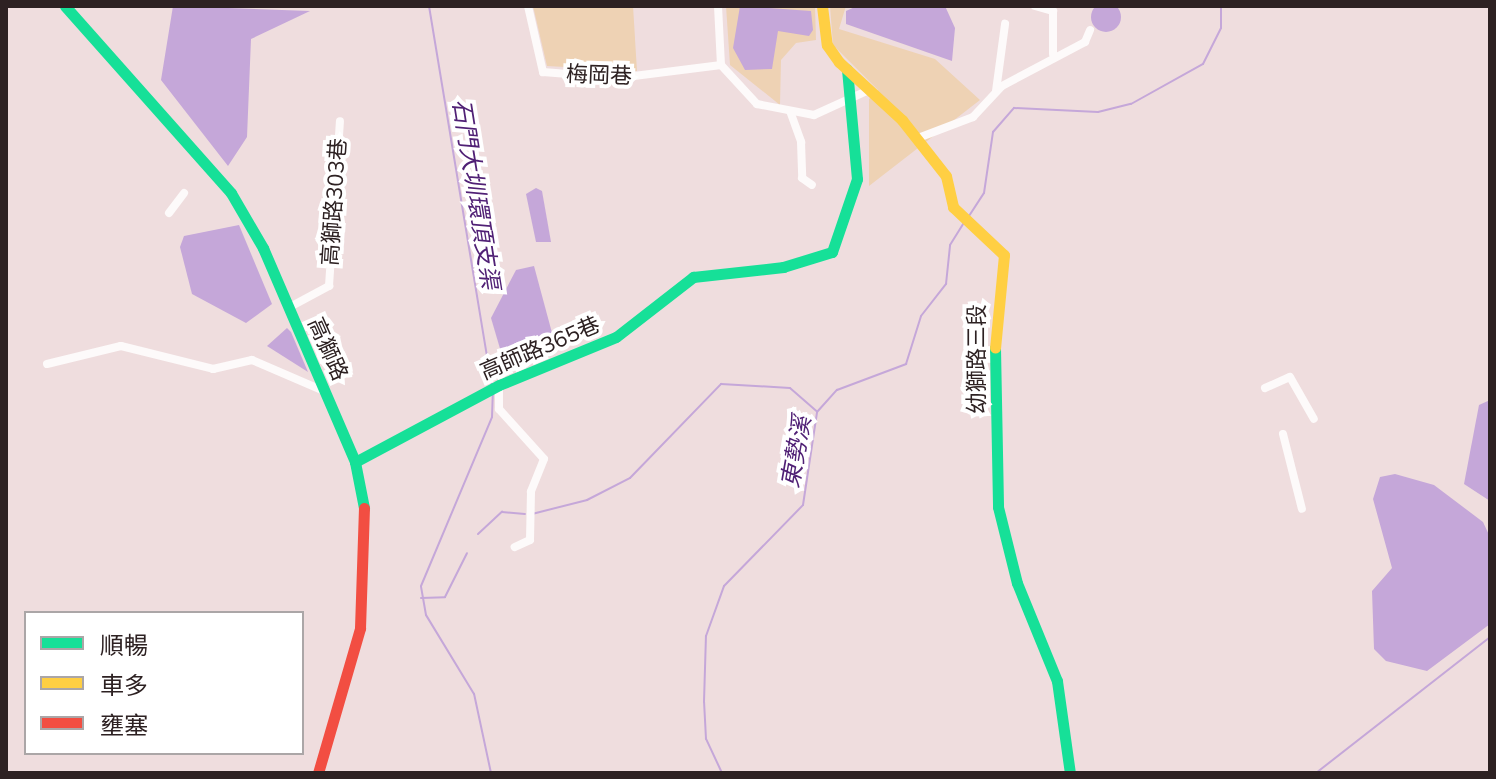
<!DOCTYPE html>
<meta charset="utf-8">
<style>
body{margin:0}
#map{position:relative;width:1496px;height:779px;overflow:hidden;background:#efddde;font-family:Mulish,"Noto Sans TC",sans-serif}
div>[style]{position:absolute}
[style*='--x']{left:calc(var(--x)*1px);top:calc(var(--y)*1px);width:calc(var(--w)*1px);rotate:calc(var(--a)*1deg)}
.green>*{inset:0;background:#eed2b4}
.water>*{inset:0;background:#c5a7d9}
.round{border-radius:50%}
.stream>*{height:2px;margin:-1px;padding:0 1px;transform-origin:1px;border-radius:1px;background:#c5a7d9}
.street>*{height:8px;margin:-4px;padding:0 4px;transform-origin:4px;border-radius:4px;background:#fdfafa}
.fast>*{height:11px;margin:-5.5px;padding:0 5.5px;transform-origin:5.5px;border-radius:5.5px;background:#16e098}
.slow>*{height:11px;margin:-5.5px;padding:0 5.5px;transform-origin:5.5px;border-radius:5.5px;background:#ffcf43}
.jam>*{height:11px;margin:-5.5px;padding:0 5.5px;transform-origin:5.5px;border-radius:5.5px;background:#f24e42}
span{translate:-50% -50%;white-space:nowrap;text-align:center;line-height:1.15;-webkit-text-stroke:8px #fff;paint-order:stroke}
.street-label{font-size:22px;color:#2d2122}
.water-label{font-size:24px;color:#502075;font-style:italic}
.frame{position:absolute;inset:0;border:8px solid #2d2122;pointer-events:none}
.legend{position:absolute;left:24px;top:611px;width:280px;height:144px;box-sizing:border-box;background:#fff;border:2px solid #aba6a7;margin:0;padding:10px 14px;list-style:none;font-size:24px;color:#2d2122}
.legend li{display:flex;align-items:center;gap:16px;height:40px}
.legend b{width:40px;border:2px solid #aba6a7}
</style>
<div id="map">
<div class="green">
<i style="clip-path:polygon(533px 6px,633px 6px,637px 71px,547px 66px)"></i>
<i style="clip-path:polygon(726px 6px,815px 6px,816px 40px,796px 43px,781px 60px,780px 105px,730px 65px)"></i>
<i style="clip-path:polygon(830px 6px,846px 6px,839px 29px,935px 59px,980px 100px,869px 186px,869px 99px,878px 90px,833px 45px)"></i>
</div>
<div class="water">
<i class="round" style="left:1091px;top:2px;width:30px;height:30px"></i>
<i style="clip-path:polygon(173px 6px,310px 11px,251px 39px,247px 137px,228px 166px,161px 80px)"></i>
<i style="clip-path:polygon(740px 6px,811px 11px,813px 30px,809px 36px,778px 31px,772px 69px,745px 70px,733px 48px)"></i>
<i style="clip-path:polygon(857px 6px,945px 6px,955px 28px,952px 61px,846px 24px,846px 11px)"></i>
<i style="clip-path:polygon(536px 188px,542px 191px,551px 242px,536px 242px,526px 194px)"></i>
<i style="clip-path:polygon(239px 225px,272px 304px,246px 323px,192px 294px,180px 247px,184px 236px)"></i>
<i style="clip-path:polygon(534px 266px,555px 344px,553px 352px,506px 369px,491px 318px,516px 270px)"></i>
<i style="clip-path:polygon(287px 328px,291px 332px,308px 372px,267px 346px)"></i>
<i style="clip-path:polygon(1490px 400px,1490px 501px,1464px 484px,1479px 405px)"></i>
<i style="clip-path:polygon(1395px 474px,1434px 485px,1483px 522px,1490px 537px,1490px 624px,1427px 671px,1386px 661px,1374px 649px,1372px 591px,1392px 568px,1373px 499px,1380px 477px)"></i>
</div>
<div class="stream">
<i style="--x:429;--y:6;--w:384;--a:80.6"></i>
<i style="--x:969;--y:216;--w:27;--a:-57"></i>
<i style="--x:984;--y:193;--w:62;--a:-81.6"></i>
<i style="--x:993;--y:132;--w:32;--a:-49"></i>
<i style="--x:1014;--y:108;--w:84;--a:2.7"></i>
<i style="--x:1098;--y:112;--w:34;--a:-14"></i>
<i style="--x:1131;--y:104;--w:82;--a:-29.1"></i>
<i style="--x:1203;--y:64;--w:40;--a:-63.4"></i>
<i style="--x:1221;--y:28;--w:22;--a:-90"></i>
<i style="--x:532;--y:514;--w:57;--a:-14.3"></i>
<i style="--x:587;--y:500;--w:48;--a:-27.1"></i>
<i style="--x:630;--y:478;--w:131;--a:-45.9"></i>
<i style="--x:721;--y:384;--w:69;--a:3.3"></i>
<i style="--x:790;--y:388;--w:35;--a:41"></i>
<i style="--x:478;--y:534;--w:33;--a:-43"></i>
<i style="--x:502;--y:512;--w:23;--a:5"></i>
<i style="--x:421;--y:598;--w:24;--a:-2"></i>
<i style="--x:445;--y:597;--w:49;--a:-63.4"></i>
<i style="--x:491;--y:773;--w:81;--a:-102.1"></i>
<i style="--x:474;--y:694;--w:92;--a:-121.3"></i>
<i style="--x:426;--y:615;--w:29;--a:-100"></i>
<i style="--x:421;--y:586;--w:183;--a:-67.2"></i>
<i style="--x:492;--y:417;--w:25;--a:-88"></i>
<i style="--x:722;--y:773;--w:38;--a:-115"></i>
<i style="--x:706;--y:739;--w:37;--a:-93"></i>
<i style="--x:704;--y:702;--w:66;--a:-88.3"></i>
<i style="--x:706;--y:636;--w:53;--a:-70.2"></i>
<i style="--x:724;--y:586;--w:113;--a:-45.7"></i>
<i style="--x:803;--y:505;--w:94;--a:-81.4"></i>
<i style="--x:817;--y:412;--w:30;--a:-48"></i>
<i style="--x:837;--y:390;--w:74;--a:-20.6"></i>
<i style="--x:906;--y:364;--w:50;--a:-72.6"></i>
<i style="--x:921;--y:316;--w:41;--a:-52"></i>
<i style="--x:946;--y:284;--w:39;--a:-84"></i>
<i style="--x:950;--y:245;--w:25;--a:-58"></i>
<i style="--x:1316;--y:773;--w:221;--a:-38"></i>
</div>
<div class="street">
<i style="--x:528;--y:6;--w:68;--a:77.2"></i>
<i style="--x:543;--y:72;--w:75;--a:4.6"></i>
<i style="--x:618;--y:78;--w:104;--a:-7.2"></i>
<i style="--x:718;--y:6;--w:59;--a:87.1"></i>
<i style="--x:721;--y:65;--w:53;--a:47.3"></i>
<i style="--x:757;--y:104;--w:58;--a:10.9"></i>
<i style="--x:814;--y:115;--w:60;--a:-24.4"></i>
<i style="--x:1035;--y:6;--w:19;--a:16"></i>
<i style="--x:1053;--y:11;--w:43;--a:90"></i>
<i style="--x:996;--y:91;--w:68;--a:-82.3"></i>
<i style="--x:790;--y:111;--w:33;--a:70"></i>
<i style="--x:801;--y:142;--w:36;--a:88"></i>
<i style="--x:802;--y:178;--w:12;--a:35"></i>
<i style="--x:918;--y:138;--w:59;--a:-20.9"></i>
<i style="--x:973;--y:117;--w:42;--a:-46.9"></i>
<i style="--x:1002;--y:86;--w:94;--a:-27.9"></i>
<i style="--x:1085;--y:42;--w:13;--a:-67"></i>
<i style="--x:169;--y:213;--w:25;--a:-53"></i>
<i style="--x:288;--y:308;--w:47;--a:-28.2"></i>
<i style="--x:329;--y:286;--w:165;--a:-86.2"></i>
<i style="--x:47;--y:364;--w:76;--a:-13.7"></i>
<i style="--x:121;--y:346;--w:95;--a:14"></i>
<i style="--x:213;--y:369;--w:40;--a:-13"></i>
<i style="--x:252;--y:360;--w:78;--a:23.3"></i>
<i style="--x:499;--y:385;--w:24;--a:90"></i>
<i style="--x:499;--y:409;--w:67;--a:48"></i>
<i style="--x:544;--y:459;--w:35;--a:112"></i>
<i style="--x:531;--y:492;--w:48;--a:91.2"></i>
<i style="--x:530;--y:540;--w:17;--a:155"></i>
<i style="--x:1265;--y:388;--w:27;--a:-24"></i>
<i style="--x:1290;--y:377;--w:48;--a:60.3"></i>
<i style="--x:1283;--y:434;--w:77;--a:75.8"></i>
</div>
<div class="fast">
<i style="--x:65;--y:6;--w:250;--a:48.4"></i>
<i style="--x:231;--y:193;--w:64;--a:59.8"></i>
<i style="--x:263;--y:248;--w:233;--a:66.7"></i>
<i style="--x:355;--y:462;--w:47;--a:78.9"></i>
<i style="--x:995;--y:348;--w:159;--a:88.9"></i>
<i style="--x:998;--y:507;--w:78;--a:76"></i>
<i style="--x:1017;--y:583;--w:106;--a:67.8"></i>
<i style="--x:1057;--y:681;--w:93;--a:82"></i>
<i style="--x:355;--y:462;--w:163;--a:-28.1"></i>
<i style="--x:499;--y:385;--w:126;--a:-22.3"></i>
<i style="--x:616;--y:337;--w:98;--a:-37.9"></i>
<i style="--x:693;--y:277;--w:91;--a:-6.3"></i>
<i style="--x:783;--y:267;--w:51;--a:-17"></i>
<i style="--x:832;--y:252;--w:77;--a:-71.1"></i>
<i style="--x:857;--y:179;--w:110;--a:-95.2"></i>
</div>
<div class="slow">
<i style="--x:822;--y:6;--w:39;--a:83"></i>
<i style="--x:827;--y:45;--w:21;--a:55"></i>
<i style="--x:839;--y:62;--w:86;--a:42.6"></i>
<i style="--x:902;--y:120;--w:71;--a:51.8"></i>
<i style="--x:946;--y:176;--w:32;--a:77"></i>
<i style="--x:953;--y:207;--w:70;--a:43.3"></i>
<i style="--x:1004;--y:255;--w:93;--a:95.5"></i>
</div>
<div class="jam">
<i style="--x:318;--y:773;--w:151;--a:-73.8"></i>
<i style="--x:360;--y:628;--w:120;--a:-88.1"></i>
</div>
<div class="street-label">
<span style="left:599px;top:75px;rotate:2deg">梅岡巷</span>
<span style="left:334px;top:202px;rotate:-86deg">高獅路303巷</span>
<span style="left:540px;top:348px;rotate:-23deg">高師路365巷</span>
<span style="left:328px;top:349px;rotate:66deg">高獅路</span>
<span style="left:977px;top:359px;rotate:-90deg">幼獅路三段</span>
</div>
<div class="water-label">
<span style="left:476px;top:194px;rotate:81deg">石門大圳環頂支渠</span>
<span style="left:796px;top:452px;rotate:-80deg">東勢溪</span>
</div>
<div class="frame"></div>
<ul class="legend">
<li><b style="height:10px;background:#16e098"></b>順暢</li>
<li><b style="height:10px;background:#ffcf43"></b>車多</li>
<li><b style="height:10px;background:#f24e42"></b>壅塞</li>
</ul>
</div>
